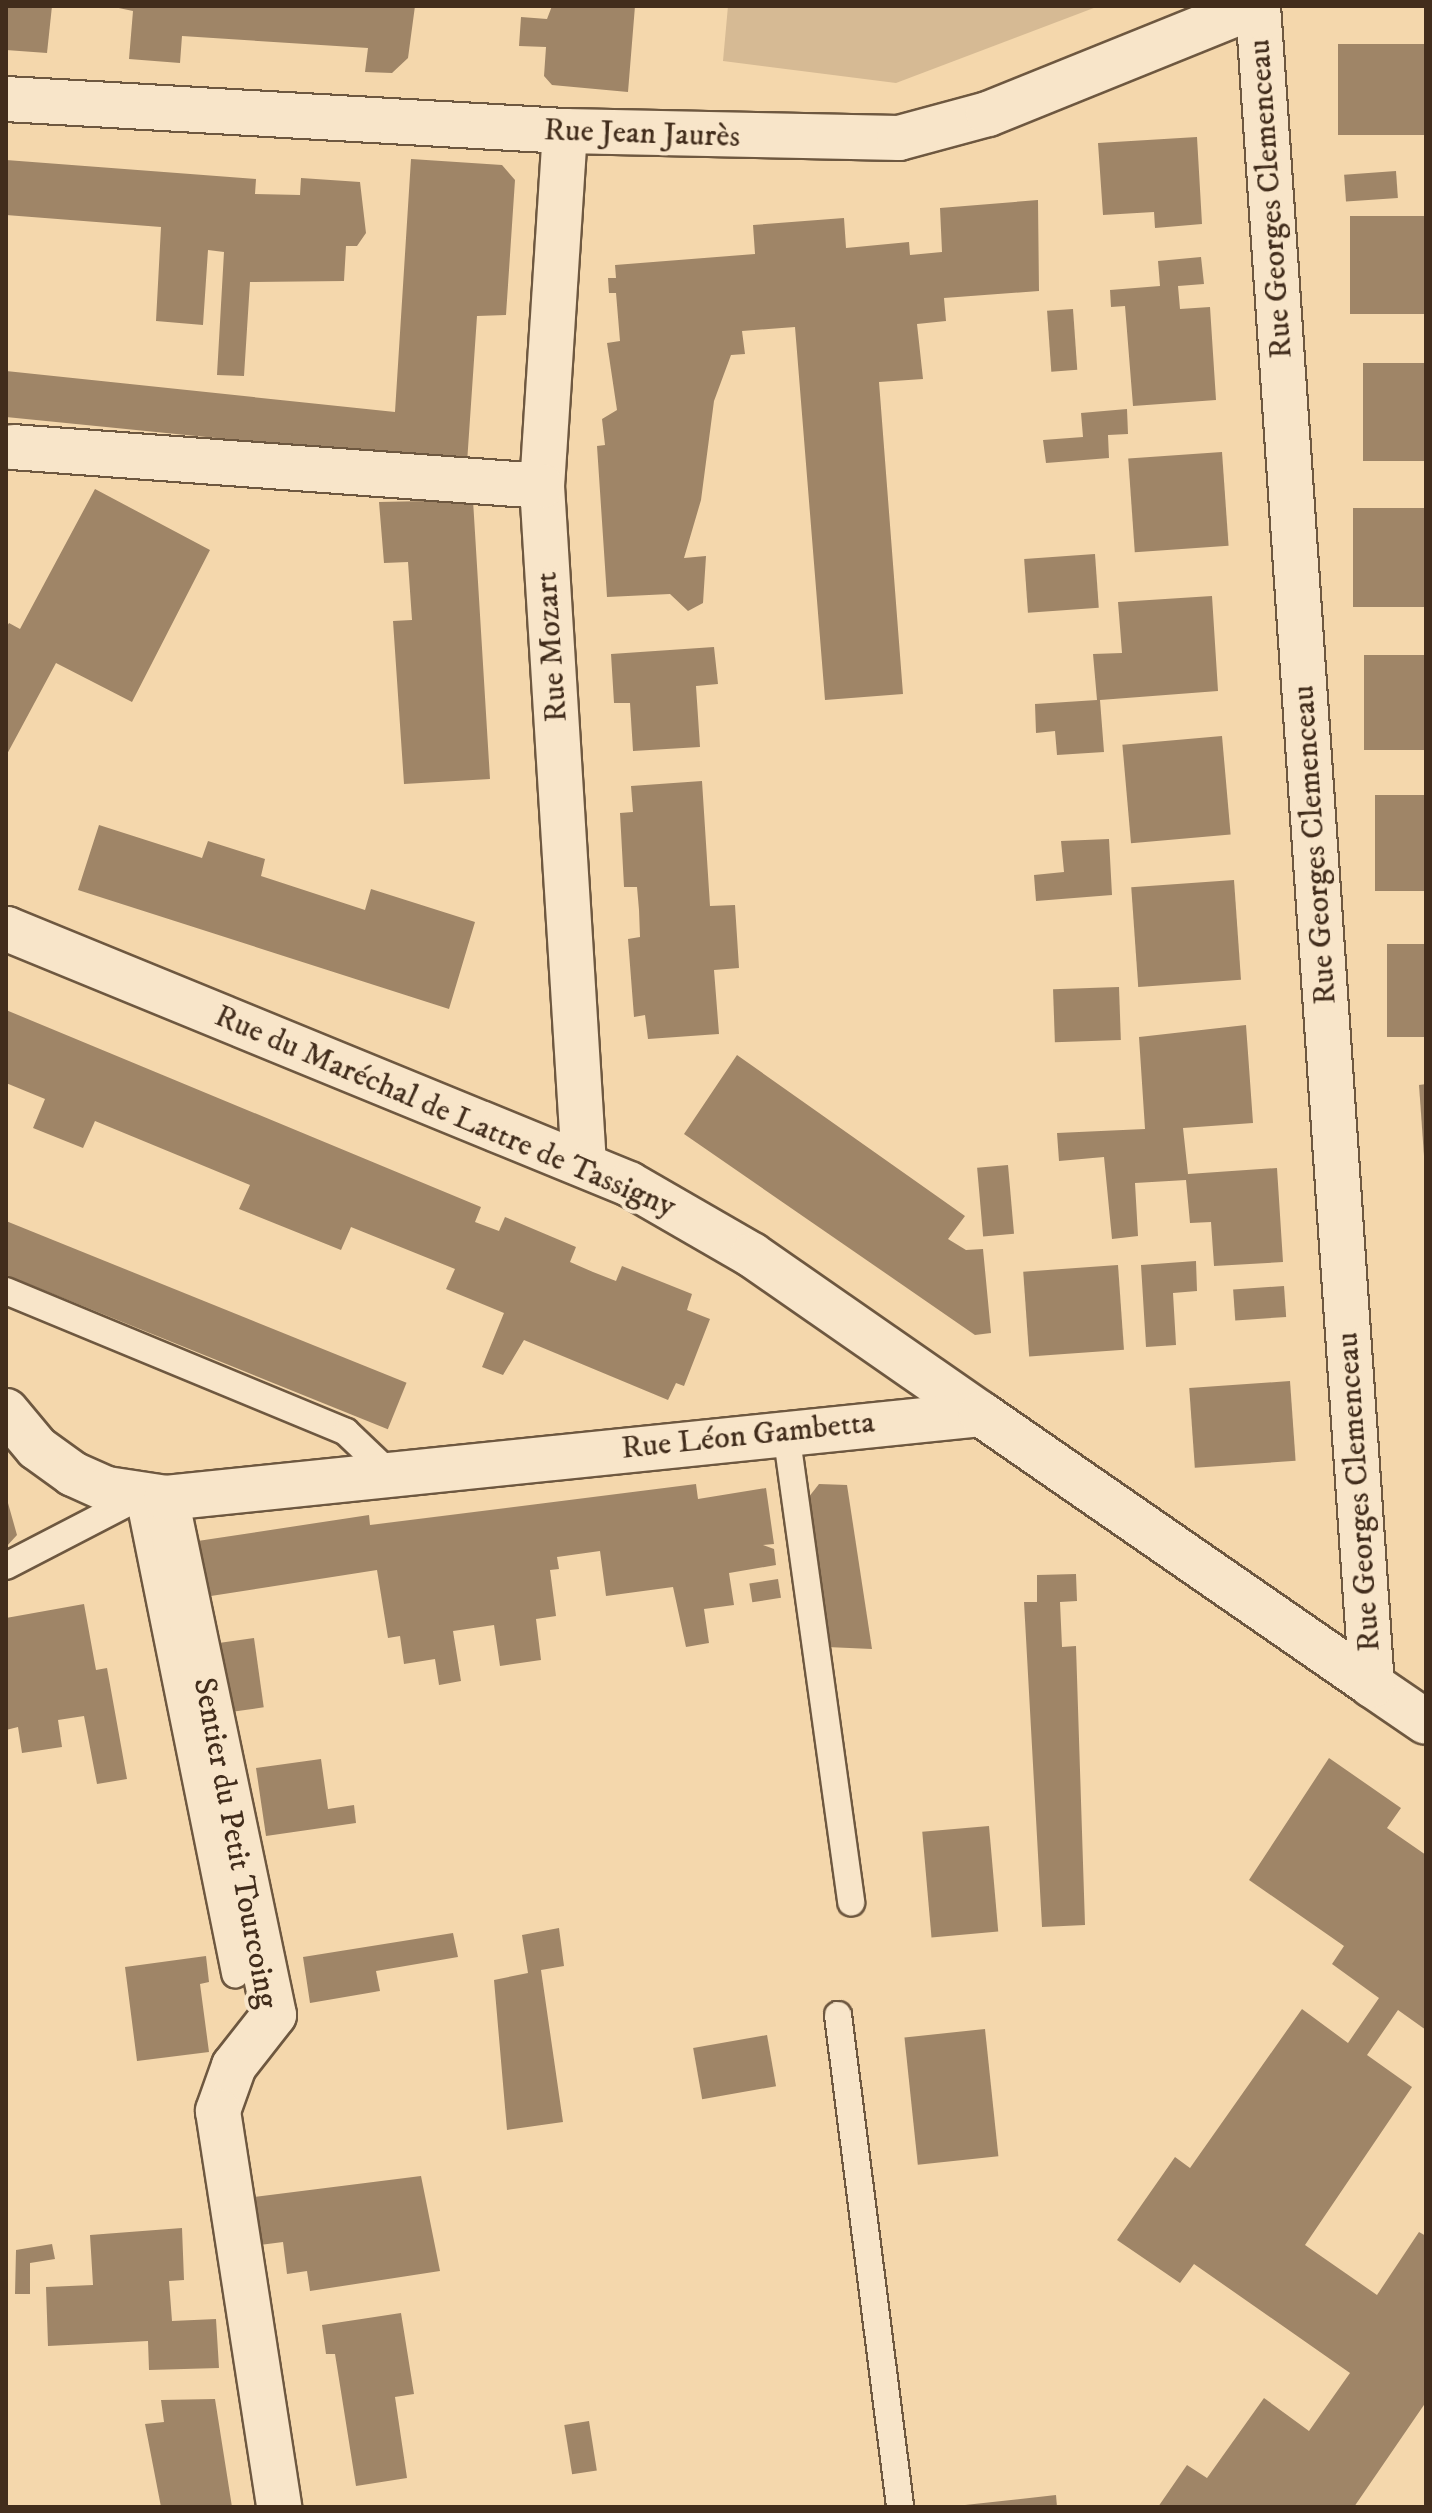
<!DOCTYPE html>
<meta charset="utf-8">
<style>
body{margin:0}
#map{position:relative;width:1432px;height:2513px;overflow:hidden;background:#f4d7ac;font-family:"IM FELL DW Pica",serif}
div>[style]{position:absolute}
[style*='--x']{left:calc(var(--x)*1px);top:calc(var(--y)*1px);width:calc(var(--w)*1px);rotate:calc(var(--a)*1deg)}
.green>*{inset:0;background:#d6ba94}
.building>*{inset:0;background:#9f8567;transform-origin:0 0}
.roads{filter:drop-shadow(2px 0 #6e5840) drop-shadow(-2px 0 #6e5840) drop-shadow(0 2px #6e5840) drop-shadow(0 -2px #6e5840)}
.lane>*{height:26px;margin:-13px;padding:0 13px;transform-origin:13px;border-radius:13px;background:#f8e5c9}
.street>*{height:44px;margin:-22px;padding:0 22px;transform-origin:22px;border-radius:22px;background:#f8e5c9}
.secondary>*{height:44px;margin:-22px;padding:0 22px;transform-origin:22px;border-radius:22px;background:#f8e5c9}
span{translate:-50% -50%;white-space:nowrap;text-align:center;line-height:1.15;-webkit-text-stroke:8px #f8e5c9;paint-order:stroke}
.street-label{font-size:32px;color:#422d1c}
.frame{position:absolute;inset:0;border:8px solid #422d1c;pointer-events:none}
</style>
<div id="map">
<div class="green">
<i style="clip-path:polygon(728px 6px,1099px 6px,896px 83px,723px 61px)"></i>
</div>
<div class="building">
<i style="clip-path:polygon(6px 6px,52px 6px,47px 53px,6px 50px)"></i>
<i style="clip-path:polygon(109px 6px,415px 6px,408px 58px,392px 73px,365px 72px,368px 48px,182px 36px,180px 63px,129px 59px,133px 11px)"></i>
<i style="clip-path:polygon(552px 6px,635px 6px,628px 92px,552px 85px,544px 76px,546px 47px,519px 46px,521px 17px,547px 19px)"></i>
<i style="left:1426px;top:44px;width:91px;height:88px;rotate:90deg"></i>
<i style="clip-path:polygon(1197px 137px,1202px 224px,1155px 228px,1154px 212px,1103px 215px,1098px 143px)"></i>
<i style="clip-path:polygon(411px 159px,502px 165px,515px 180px,506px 315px,477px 316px,467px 463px,6px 417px,6px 371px,395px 412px)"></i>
<i style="clip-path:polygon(6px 160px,256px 179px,255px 194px,300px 195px,301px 178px,360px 182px,366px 233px,357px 246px,346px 246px,344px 281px,250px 282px,244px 376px,217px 375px,224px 252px,208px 250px,203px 325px,156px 321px,161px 227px,6px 215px)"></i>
<i style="left:1396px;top:171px;width:27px;height:52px;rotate:86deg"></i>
<i style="clip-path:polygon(1038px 200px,1039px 291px,944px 298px,946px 321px,917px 324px,923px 379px,879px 382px,903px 694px,825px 700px,795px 327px,742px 331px,745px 354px,731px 355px,714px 401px,701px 500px,684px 558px,706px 556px,703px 603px,688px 611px,670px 594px,607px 597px,597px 446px,605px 445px,602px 419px,617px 410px,607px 343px,620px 341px,616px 293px,609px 293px,608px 278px,616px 278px,615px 265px,755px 254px,753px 225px,844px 218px,846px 248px,909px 242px,910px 255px,942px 252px,940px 208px)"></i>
<i style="left:1426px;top:216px;width:98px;height:76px;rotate:90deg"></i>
<i style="clip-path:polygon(1201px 257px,1204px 284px,1178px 286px,1180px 309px,1210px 307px,1216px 400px,1133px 406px,1125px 306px,1111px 307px,1110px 290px,1160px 286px,1158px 261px)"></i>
<i style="left:1073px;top:309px;width:61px;height:26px;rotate:86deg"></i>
<i style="left:1426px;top:363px;width:98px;height:63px;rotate:90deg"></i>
<i style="clip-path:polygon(1127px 409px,1128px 434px,1108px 435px,1109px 458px,1046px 463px,1043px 440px,1083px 437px,1081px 413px)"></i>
<i style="left:1222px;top:452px;width:94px;height:94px;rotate:86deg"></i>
<i style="clip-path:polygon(95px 489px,210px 550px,132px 702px,56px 663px,6px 756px,6px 628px,9px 623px,20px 629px)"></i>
<i style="clip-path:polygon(473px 500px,490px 779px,404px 784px,393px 621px,412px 620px,408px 562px,384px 563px,379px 502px)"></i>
<i style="left:1426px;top:508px;width:99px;height:73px;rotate:90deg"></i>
<i style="left:1095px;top:554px;width:54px;height:71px;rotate:86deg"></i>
<i style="clip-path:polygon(1212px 596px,1218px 691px,1100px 700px,1104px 752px,1057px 755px,1055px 731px,1036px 733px,1035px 704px,1097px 700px,1093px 654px,1122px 653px,1118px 602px)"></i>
<i style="clip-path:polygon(714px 647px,718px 684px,696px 686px,700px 747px,633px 751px,630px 703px,614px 703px,611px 654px)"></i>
<i style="left:1426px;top:655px;width:95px;height:62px;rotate:90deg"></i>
<i style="left:1222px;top:736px;width:99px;height:100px;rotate:85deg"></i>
<i style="clip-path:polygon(702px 781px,710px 906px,735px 905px,739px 968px,714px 970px,719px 1034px,648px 1039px,645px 1015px,634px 1017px,628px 939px,640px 937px,639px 910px,637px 887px,624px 887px,620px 813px,633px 812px,631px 786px)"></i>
<i style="left:1426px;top:795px;width:96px;height:51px;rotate:90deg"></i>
<i style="clip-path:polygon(99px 825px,202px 858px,208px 841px,265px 859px,261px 876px,365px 910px,371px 889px,475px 922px,449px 1009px,78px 890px)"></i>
<i style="clip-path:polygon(1109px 839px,1112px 895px,1036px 901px,1034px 875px,1064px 872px,1061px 841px)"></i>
<i style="left:1234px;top:880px;width:100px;height:103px;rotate:86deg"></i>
<i style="left:1426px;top:944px;width:93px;height:39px;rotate:90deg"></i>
<i style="left:1119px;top:987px;width:53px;height:66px;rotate:88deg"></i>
<i style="clip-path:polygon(6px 1010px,481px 1207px,475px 1222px,499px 1231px,505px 1217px,576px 1247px,570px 1262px,593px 1272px,616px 1281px,622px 1266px,692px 1294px,687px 1310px,710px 1319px,684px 1386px,676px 1383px,668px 1400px,524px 1340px,503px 1375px,482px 1367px,504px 1313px,446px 1289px,455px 1269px,351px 1227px,341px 1250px,239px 1209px,250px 1185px,95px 1121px,83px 1148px,33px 1128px,45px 1099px,6px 1083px)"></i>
<i style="clip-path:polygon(1246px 1025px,1253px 1123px,1183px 1128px,1188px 1174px,1277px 1168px,1283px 1262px,1214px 1266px,1211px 1222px,1190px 1223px,1186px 1180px,1135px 1183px,1138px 1236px,1112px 1239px,1104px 1157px,1059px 1161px,1057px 1133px,1145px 1129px,1139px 1037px)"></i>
<i style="clip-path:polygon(737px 1055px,965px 1216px,948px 1239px,966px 1250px,983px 1249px,991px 1333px,975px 1335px,684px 1134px)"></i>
<i style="clip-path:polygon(1426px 1084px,1426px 1156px,1424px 1156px,1419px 1085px)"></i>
<i style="left:1008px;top:1165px;width:69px;height:31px;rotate:85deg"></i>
<i style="left:6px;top:1221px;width:432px;height:50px;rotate:22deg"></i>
<i style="clip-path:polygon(1196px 1261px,1197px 1291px,1173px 1293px,1176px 1345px,1146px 1347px,1141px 1265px)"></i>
<i style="left:1118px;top:1265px;width:85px;height:95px;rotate:86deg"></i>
<i style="left:1284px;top:1286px;width:31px;height:51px;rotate:86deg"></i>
<i style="left:1290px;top:1381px;width:80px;height:101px;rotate:86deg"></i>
<i style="clip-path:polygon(696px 1484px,698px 1499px,766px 1488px,774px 1544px,763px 1545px,774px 1549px,776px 1565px,729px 1573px,734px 1605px,704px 1609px,709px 1643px,686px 1647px,673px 1587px,606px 1596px,600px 1551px,557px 1557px,559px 1569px,550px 1570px,556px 1616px,536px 1619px,541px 1660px,500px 1666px,494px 1625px,453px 1631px,461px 1681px,439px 1685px,435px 1659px,404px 1664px,400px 1636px,388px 1638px,377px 1570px,198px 1598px,191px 1542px,369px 1515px,370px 1525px)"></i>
<i style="clip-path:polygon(819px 1484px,847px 1485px,872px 1649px,827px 1647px,808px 1498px)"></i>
<i style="clip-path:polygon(6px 1496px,17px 1535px,6px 1547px)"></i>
<i style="clip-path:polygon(1076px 1574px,1077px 1601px,1060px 1602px,1062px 1647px,1076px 1646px,1085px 1925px,1042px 1927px,1024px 1602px,1037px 1602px,1037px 1575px)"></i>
<i style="left:778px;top:1579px;width:19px;height:29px;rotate:81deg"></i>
<i style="clip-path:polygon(84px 1604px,96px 1670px,107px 1668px,127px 1779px,97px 1784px,84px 1716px,58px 1720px,62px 1747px,22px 1753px,18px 1727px,6px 1730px,6px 1618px)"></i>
<i style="left:254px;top:1638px;width:70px;height:48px;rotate:82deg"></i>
<i style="clip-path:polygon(1329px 1758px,1401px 1808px,1387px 1828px,1426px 1855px,1426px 2030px,1398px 2010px,1367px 2055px,1412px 2087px,1305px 2245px,1377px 2295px,1419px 2232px,1426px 2236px,1426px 2402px,1354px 2507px,1158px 2507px,1187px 2465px,1207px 2478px,1264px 2398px,1309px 2431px,1350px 2373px,1194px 2264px,1180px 2283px,1117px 2240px,1175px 2157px,1190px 2168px,1302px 2009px,1348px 2043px,1379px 1998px,1332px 1964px,1344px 1946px,1249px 1880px)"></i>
<i style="clip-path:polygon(321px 1759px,328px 1809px,354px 1805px,356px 1823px,266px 1836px,256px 1768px)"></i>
<i style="left:989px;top:1826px;width:106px;height:67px;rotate:85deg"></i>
<i style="clip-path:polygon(559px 1928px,564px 1966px,541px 1970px,563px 2122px,507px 2130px,494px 1980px,528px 1973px,522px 1935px)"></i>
<i style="clip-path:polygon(453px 1933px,458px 1957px,376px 1971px,380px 1991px,310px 2003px,303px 1957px)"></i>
<i style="clip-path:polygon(206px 1956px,209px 1982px,200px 1984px,209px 2052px,137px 2061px,125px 1967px)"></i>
<i style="left:985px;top:2029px;width:128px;height:81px;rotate:84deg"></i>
<i style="left:767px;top:2035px;width:52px;height:75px;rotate:80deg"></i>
<i style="clip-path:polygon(421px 2176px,440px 2271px,310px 2291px,307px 2271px,287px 2274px,283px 2242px,245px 2247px,239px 2199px)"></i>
<i style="clip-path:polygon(182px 2228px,184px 2280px,169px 2281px,172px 2321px,216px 2319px,219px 2368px,149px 2370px,148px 2341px,48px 2346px,46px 2287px,93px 2285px,90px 2235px)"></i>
<i style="clip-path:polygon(52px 2244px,55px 2259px,30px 2263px,30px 2294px,15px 2294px,16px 2250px)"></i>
<i style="clip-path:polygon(401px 2313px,414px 2394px,395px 2397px,407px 2478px,356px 2486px,335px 2354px,326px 2354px,322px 2325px)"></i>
<i style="clip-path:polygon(215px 2399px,232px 2507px,161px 2507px,145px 2424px,164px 2422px,161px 2400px)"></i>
<i style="left:589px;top:2421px;width:50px;height:25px;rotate:81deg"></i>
<i style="clip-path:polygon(1056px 2495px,1057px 2507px,965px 2507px,965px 2505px)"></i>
</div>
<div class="roads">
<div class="lane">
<i style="--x:6;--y:1291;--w:368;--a:22.5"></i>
<i style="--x:346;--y:1432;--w:58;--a:43.6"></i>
<i style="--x:786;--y:1432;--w:475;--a:82.1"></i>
<i style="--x:6;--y:1566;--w:150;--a:-27.4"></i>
<i style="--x:139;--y:1497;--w:487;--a:78.6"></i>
<i style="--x:838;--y:2015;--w:496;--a:82.8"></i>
</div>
<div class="street">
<i style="--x:6;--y:99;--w:560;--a:3.28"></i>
<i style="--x:565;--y:131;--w:334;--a:1.2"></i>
<i style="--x:899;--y:138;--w:92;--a:-15.1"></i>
<i style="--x:988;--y:114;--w:288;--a:-22"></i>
<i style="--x:565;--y:131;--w:356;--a:93.7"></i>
<i style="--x:542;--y:486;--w:679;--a:86.46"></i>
<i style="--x:12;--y:447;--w:531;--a:4.21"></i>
<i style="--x:7;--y:929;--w:672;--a:22.29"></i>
<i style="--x:629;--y:1184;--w:142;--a:30"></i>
<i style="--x:752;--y:1255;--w:279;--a:34.8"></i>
<i style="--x:166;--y:1498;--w:528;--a:78.2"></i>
<i style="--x:274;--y:2015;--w:65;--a:128.1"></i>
<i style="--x:234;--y:2066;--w:48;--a:109.6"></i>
<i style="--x:218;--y:2111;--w:401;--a:81.2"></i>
<i style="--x:1372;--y:1685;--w:65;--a:34.4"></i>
</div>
<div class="secondary">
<i style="--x:1258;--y:6;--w:1683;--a:86.12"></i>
<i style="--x:6;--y:929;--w:1;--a:0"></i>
<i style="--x:6;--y:1411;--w:48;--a:50"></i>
<i style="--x:37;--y:1448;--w:44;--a:35.8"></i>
<i style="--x:73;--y:1474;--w:37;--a:24"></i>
<i style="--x:107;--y:1489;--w:60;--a:8.7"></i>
<i style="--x:166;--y:1498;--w:819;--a:-5.88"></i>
<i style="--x:981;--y:1414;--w:476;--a:34.7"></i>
</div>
</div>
<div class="street-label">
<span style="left:642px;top:134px;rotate:2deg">Rue Jean Jaurès</span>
<span style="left:1271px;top:199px;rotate:-94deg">Rue Georges Clemenceau</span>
<span style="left:552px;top:647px;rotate:-94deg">Rue Mozart</span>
<span style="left:1315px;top:845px;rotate:-94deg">Rue Georges Clemenceau</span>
<span style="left:445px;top:1112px;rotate:23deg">Rue du Maréchal de Lattre de Tassigny</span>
<span style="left:748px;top:1436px;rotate:-6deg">Rue Léon Gambetta</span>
<span style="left:1359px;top:1492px;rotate:-94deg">Rue Georges Clemenceau</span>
<span style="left:235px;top:1843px;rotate:79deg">Sentier du Petit Tourcoing</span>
</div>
<div class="frame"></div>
</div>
